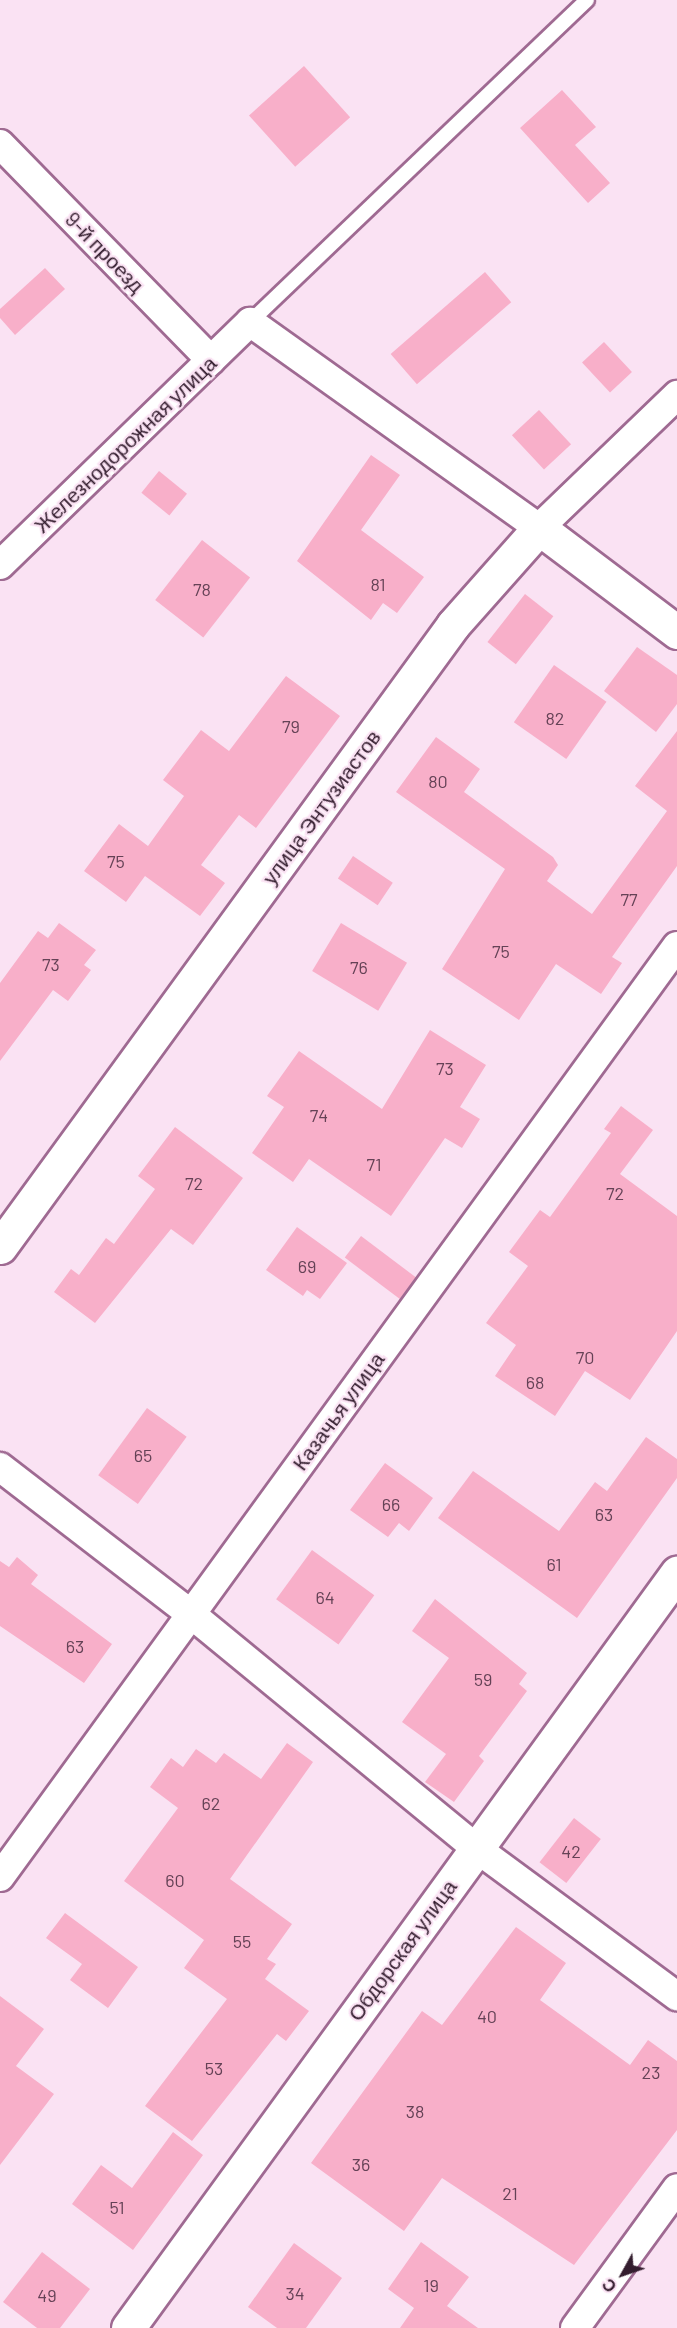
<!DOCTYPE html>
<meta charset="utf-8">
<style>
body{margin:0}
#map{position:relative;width:677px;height:2328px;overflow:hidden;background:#fae2f3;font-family:Barlow,sans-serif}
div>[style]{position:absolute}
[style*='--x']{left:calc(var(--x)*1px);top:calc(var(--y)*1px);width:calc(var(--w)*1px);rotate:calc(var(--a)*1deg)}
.building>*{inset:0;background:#f8afc9;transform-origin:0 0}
.roads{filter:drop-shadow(2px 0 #9f6a92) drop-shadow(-2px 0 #9f6a92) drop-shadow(0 2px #9f6a92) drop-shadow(0 -2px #9f6a92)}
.service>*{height:14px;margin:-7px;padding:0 7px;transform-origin:7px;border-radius:7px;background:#fff}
.minor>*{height:28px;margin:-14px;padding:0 14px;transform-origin:14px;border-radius:14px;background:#fff}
.tertiary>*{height:33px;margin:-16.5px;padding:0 16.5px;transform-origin:16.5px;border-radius:16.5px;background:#fff}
span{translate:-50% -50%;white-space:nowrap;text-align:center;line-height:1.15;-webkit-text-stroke:4.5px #fae2f3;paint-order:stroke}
.number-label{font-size:18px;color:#654256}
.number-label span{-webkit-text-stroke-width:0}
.street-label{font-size:21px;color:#341e2f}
.north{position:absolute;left:593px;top:2244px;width:60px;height:60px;-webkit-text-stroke:4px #fae2f3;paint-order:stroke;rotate:230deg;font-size:16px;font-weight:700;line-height:24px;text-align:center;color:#341e2f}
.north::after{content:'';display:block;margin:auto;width:21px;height:27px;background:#341e2f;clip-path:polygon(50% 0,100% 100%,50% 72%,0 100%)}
</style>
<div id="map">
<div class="building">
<i style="left:304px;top:66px;width:69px;height:74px;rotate:48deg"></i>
<i style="clip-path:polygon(562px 90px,596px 127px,575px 145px,610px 183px,588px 203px,520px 128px)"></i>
<i style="clip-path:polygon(45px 268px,65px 289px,15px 335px,0 318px,0 309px)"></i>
<i style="left:485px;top:272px;width:40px;height:125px;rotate:49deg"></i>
<i style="left:604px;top:342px;width:41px;height:30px;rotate:47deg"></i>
<i style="left:539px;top:410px;width:47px;height:37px;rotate:47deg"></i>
<i style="clip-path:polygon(371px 455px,400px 475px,361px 530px,424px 577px,397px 613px,383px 603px,371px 620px,297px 561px)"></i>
<i style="left:159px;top:471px;width:36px;height:28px;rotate:39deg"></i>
<i style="left:202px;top:540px;width:61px;height:76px;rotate:38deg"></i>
<i style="left:525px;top:594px;width:36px;height:61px;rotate:38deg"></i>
<i style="clip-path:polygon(637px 647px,677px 675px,677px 704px,656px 732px,604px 691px)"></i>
<i style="left:554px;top:665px;width:64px;height:70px;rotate:35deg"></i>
<i style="clip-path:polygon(286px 676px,340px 716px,256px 828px,239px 815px,201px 865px,225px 883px,200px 916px,145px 876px,126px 902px,84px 871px,119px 824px,148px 846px,184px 796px,163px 780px,201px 730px,229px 751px)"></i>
<i style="clip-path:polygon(677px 731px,677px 866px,612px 957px,622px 963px,601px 994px,556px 964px,519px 1020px,442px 969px,505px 869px,396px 792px,436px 737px,480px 769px,464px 792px,553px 857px,558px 865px,547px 881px,592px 914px,667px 811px,635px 786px)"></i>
<i style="left:353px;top:856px;width:48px;height:27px;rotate:34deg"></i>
<i style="clip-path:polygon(59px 923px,96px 950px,84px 965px,91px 970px,68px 1001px,53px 990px,0 1061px,0 983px,38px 931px,48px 938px)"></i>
<i style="left:341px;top:923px;width:77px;height:56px;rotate:31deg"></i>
<i style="clip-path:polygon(430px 1030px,486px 1065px,460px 1107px,480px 1119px,462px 1148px,445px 1138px,391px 1216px,309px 1159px,293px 1182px,252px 1153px,284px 1107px,267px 1096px,299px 1051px,382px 1109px)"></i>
<i style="clip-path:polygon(621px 1106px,653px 1130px,620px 1174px,677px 1216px,677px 1331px,630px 1400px,585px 1371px,555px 1416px,495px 1376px,516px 1345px,486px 1323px,528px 1266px,509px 1252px,540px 1210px,550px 1217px,611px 1133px,604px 1129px)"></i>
<i style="clip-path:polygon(175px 1127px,243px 1178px,193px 1245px,171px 1229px,95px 1323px,54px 1292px,71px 1269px,79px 1275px,106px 1238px,114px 1244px,155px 1189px,138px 1176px)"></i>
<i style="clip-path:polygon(297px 1227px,347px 1263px,320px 1299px,307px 1290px,303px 1296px,266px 1270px)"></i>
<i style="left:361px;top:1236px;width:69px;height:27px;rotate:37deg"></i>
<i style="left:147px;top:1408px;width:49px;height:83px;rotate:36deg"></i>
<i style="clip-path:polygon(646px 1437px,677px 1459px,677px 1478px,577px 1618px,438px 1518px,473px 1471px,559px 1531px,595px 1482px,607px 1491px)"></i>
<i style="clip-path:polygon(385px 1463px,433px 1498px,409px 1531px,399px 1523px,388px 1537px,350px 1510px)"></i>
<i style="left:312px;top:1550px;width:77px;height:61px;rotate:36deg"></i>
<i style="clip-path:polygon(17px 1557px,38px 1575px,31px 1584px,112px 1644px,84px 1683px,0 1626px,0 1561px,9px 1567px)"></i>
<i style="clip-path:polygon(435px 1599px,527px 1673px,519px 1684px,527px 1691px,479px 1756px,484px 1761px,454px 1802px,425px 1782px,446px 1754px,402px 1722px,449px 1658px,412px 1631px)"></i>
<i style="clip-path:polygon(287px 1743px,313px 1762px,230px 1879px,292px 1924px,267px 1959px,276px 1964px,265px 1979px,309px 2011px,286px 2041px,277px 2034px,192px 2141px,145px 2106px,227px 1999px,184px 1968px,204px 1940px,124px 1881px,178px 1808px,150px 1787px,171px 1758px,183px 1767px,196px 1749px,216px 1763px,224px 1753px,261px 1779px)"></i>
<i style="left:574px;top:1818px;width:34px;height:56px;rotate:38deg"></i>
<i style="clip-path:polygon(65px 1913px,138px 1967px,108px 2008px,70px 1980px,82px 1964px,46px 1938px)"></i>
<i style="clip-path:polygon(516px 1927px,566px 1963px,540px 2000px,630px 2065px,648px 2040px,677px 2061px,677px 2130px,574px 2265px,442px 2178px,404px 2231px,311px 2163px,422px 2011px,442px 2025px)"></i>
<i style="clip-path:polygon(0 1996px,44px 2029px,16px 2066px,54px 2094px,0 2165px)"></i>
<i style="clip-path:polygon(173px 2132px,203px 2155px,133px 2250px,72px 2204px,101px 2165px,132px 2188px)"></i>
<i style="clip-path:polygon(421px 2242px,469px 2277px,447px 2306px,478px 2328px,400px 2328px,414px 2308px,388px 2289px)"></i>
<i style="clip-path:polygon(294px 2243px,342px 2278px,306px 2328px,277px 2328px,248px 2307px)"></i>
<i style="clip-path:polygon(42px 2252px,90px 2289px,60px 2328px,37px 2328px,3px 2302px)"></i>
</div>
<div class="roads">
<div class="service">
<i style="--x:250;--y:322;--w:466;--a:-43.7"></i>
</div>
<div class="minor">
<i style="--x:0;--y:144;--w:302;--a:45.7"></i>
<i style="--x:0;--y:565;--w:349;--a:-44.2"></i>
<i style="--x:250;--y:322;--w:355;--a:35.5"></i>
<i style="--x:539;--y:528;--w:192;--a:-43.9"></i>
<i style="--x:0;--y:1467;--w:241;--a:37.6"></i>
<i style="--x:191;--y:1614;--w:369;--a:39.4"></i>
<i style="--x:476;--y:1848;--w:250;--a:36.4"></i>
<i style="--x:0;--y:1877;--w:1151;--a:-53.98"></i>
<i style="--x:575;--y:2328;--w:173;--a:-53.9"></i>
</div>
<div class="tertiary">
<i style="--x:0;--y:1247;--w:769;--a:-53.93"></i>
<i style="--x:453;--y:625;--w:130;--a:-48.4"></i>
<i style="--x:539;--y:528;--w:173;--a:37"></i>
<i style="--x:128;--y:2328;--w:934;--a:-53.98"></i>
</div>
</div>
<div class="number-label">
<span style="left:378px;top:584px">81</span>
<span style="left:202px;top:589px">78</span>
<span style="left:555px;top:718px">82</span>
<span style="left:291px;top:726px">79</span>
<span style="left:438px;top:781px">80</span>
<span style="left:116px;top:861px">75</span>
<span style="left:629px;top:899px">77</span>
<span style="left:501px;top:951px">75</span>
<span style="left:51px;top:964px">73</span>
<span style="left:359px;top:967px">76</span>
<span style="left:445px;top:1068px">73</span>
<span style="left:319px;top:1115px">74</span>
<span style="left:374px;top:1164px">71</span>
<span style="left:194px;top:1183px">72</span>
<span style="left:615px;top:1193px">72</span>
<span style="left:307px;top:1266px">69</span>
<span style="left:585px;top:1357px">70</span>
<span style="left:535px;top:1382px">68</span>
<span style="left:143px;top:1455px">65</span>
<span style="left:391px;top:1504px">66</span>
<span style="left:604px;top:1514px">63</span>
<span style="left:554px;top:1564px">61</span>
<span style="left:325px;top:1597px">64</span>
<span style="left:75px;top:1646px">63</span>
<span style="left:483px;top:1679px">59</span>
<span style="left:211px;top:1803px">62</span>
<span style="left:571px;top:1851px">42</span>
<span style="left:175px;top:1880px">60</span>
<span style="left:242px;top:1941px">55</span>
<span style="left:487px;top:2016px">40</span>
<span style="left:214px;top:2068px">53</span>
<span style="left:651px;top:2072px">23</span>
<span style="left:415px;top:2111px">38</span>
<span style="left:361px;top:2164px">36</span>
<span style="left:510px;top:2193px">21</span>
<span style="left:117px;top:2207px">51</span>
<span style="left:431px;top:2285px">19</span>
<span style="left:295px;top:2293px">34</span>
<span style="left:47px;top:2295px">49</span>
</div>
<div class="street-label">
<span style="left:105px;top:252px;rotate:46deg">9-й проезд</span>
<span style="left:125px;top:444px;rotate:-44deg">Железнодорожная улица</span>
<span style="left:321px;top:807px;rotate:-54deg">улица Энтузиастов</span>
<span style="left:338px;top:1411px;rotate:-54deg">Казачья улица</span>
<span style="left:402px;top:1950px;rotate:-54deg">Обдорская улица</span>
</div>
<div class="north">С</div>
</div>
